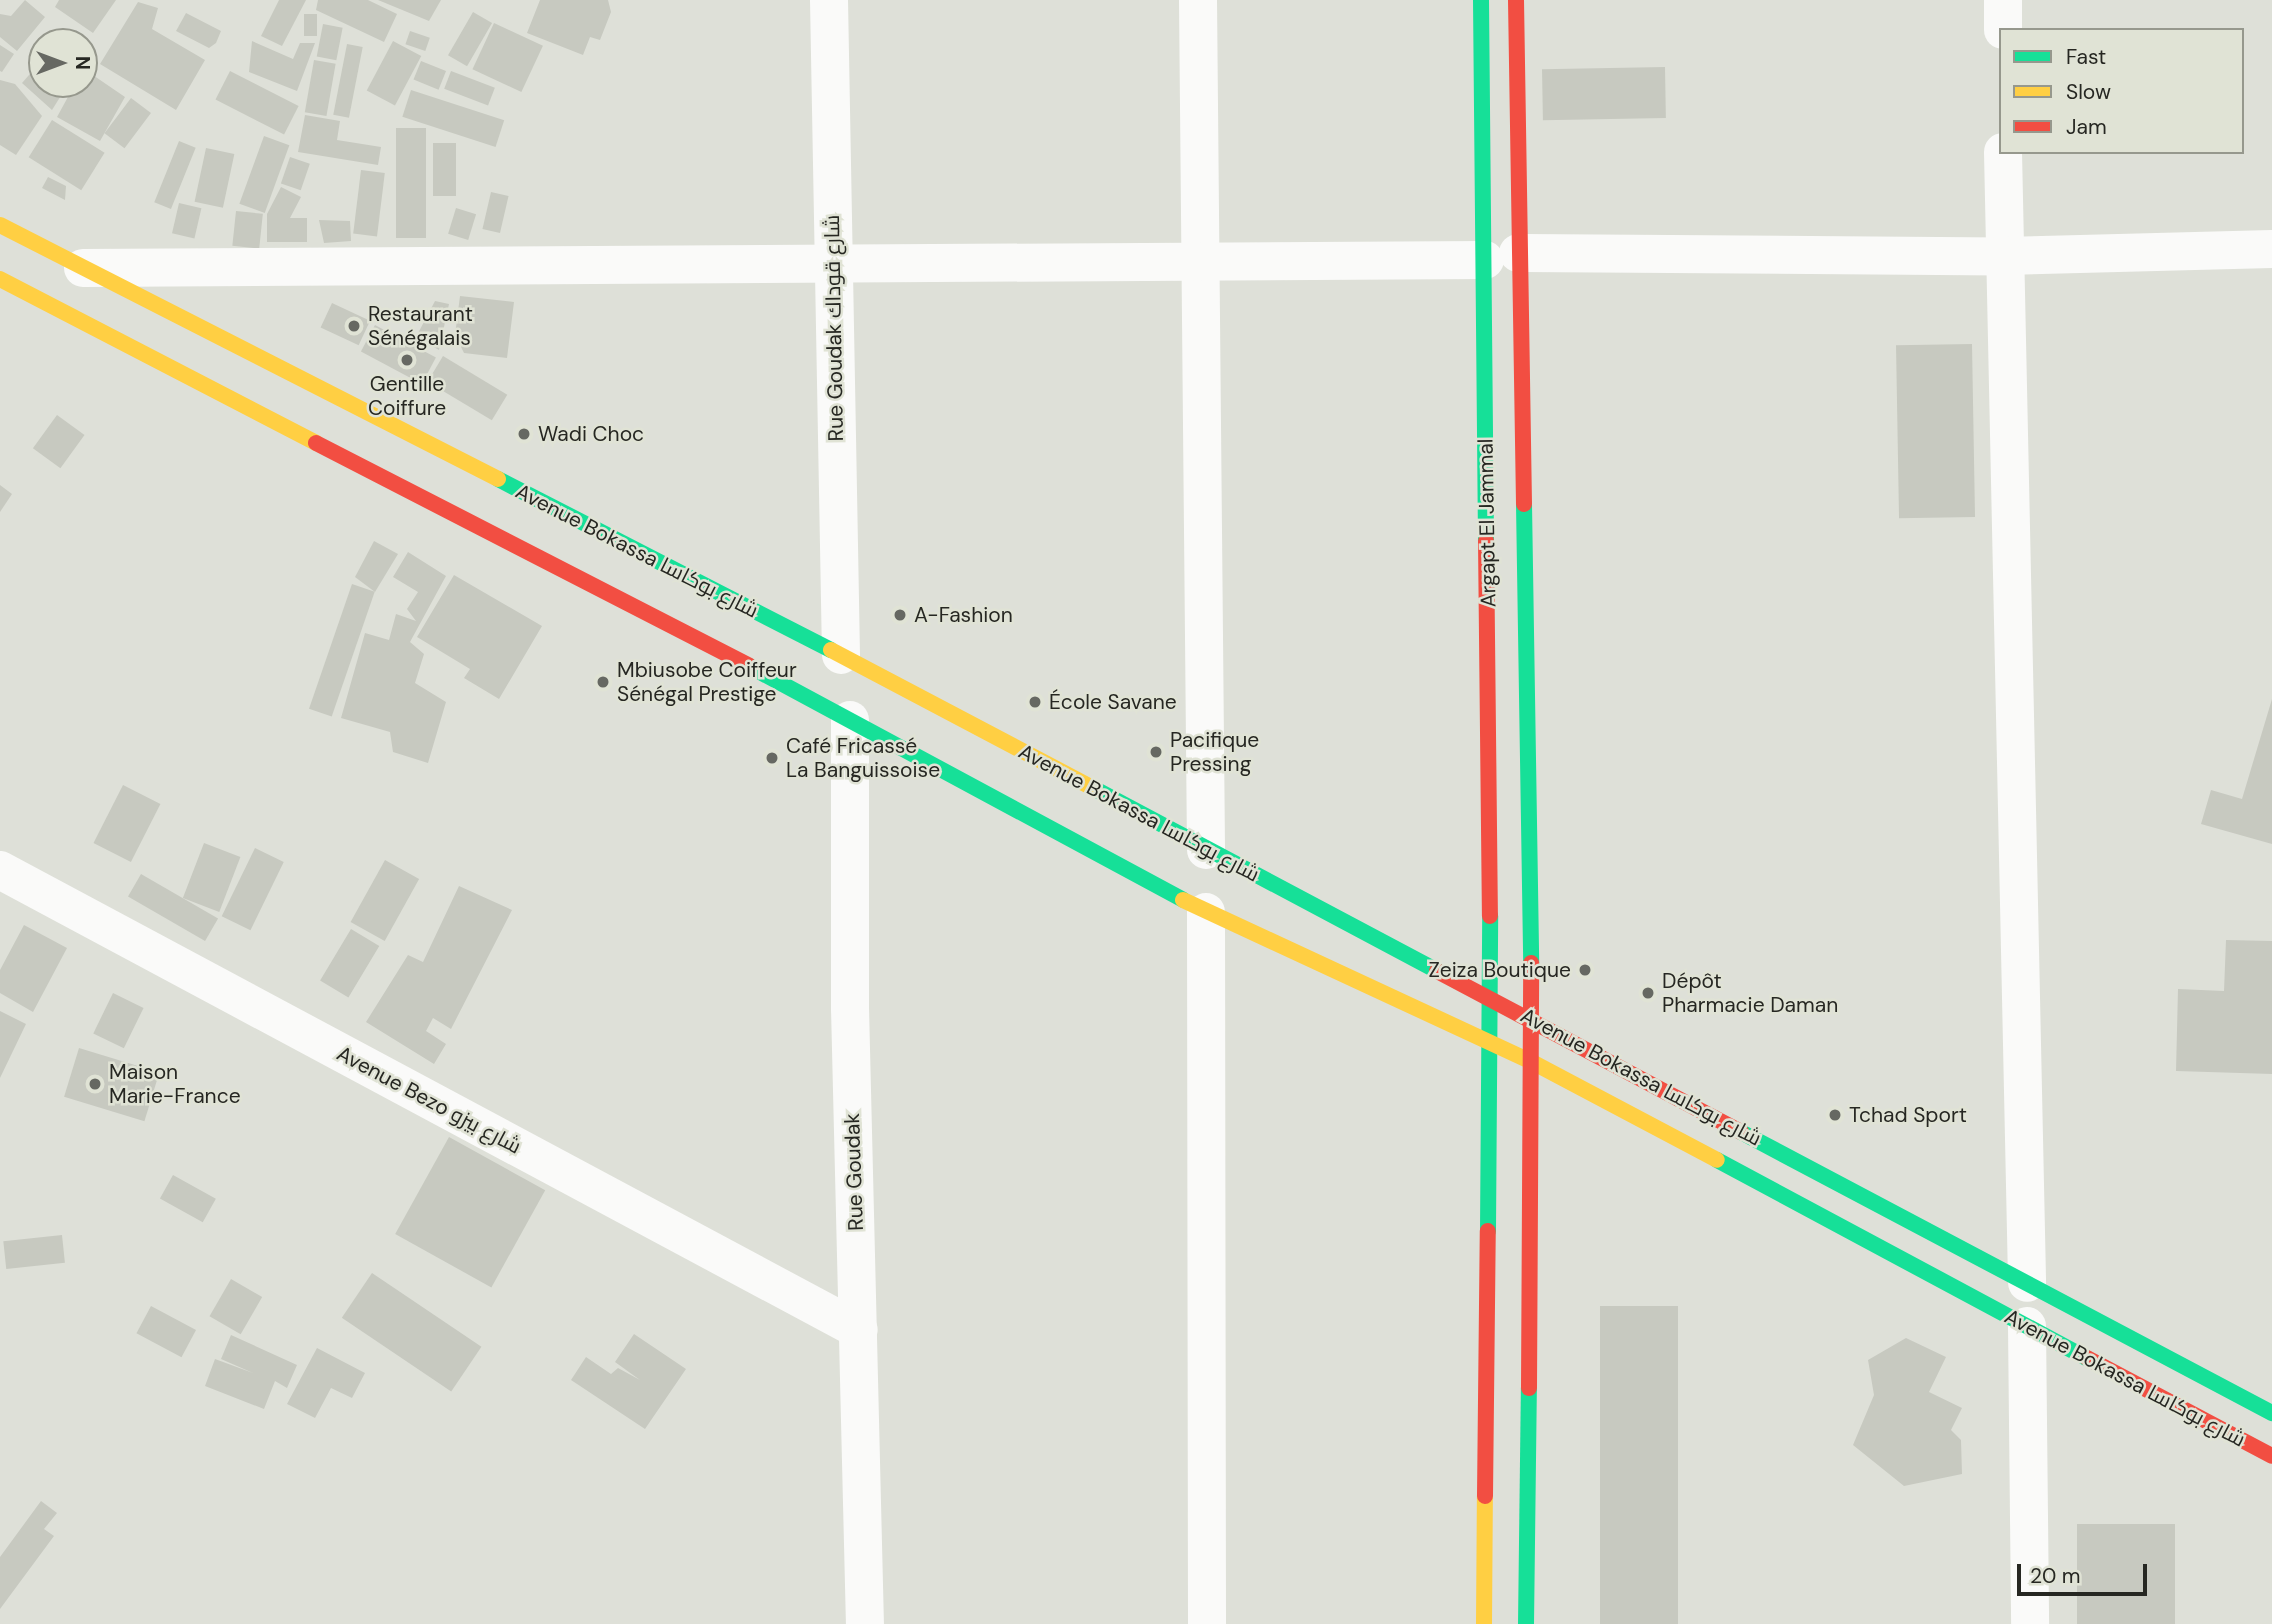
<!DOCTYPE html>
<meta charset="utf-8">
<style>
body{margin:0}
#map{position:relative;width:2272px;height:1624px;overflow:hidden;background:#dee0d8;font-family:"DM Sans",Cairo,sans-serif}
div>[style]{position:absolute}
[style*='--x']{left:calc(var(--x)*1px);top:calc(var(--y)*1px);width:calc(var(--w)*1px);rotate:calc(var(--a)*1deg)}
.building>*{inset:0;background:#c7c9c0;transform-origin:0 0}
.street>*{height:38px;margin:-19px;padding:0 19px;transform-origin:19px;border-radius:19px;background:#fafaf9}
.fast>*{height:16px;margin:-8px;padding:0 8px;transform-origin:8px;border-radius:8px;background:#16e098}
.slow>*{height:16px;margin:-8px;padding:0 8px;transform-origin:8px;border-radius:8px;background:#ffcf43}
.jam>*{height:16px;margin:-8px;padding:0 8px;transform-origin:8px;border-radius:8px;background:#f24e42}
.dots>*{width:19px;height:19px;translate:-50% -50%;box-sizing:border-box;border:4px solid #e0e3d5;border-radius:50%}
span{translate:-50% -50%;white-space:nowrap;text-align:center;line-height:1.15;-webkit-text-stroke:5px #e0e3d5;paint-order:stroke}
.poi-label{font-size:21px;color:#262722}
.left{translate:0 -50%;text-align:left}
.right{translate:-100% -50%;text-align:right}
.street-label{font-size:21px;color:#262722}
.legend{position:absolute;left:1999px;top:28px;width:245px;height:126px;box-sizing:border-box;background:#e0e3d5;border:2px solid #96988d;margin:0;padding:9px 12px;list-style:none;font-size:21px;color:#262722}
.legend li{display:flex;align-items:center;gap:14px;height:35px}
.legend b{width:35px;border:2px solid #96988d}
.north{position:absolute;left:28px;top:28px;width:70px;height:70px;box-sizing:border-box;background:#e0e3d5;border:2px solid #96988d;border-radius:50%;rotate:90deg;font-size:19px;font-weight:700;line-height:28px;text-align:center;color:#262722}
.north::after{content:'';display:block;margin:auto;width:24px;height:32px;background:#666862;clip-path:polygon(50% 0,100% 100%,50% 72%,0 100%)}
.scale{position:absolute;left:2017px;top:1564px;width:130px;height:32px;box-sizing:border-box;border:4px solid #262722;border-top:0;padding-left:9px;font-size:21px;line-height:24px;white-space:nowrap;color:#262722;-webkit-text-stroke:5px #e0e3d5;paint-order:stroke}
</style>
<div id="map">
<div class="building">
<i style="clip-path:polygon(25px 0,45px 17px,17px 51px,0 37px,0 14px,11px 16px)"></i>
<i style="clip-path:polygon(59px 0,116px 0,93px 33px,55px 7px)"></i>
<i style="clip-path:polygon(279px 0,306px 0,282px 46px,261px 36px)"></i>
<i style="clip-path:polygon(318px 0,368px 0,397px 14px,384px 42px,316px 10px)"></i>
<i style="clip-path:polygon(378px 0,441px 0,429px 21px)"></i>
<i style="clip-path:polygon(540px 0,608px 0,611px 12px,600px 40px,590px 37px,583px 55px,527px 33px)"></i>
<i style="clip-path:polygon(138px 2px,158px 8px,152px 29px,205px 60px,176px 110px,100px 64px)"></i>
<i style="left:473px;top:12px;width:22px;height:50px;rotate:30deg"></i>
<i style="clip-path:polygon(186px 13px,221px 31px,216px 43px,209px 48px,176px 31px)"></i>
<i style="left:304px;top:14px;width:13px;height:22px"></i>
<i style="left:494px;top:23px;width:54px;height:51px;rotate:25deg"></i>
<i style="left:323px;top:24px;width:20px;height:33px;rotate:11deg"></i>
<i style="left:410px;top:31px;width:21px;height:14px;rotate:19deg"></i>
<i style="clip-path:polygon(252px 41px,293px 59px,300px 43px,315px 43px,297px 91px,249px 72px)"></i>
<i style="left:393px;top:41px;width:32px;height:56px;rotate:28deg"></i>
<i style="left:347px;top:44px;width:16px;height:72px;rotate:11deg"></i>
<i style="clip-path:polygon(0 45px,14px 54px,2px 72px,0 71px)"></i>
<i style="left:314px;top:60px;width:22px;height:53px;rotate:10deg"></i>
<i style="left:421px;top:61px;width:27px;height:20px;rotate:22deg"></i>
<i style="clip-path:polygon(36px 67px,42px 84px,67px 86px,52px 110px,22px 83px)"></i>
<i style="left:1665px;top:67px;width:51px;height:123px;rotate:89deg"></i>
<i style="clip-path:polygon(84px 69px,125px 97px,100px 141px,57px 117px,75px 84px,84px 84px)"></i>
<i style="left:230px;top:71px;width:77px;height:32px;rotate:27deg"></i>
<i style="left:451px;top:71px;width:47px;height:19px;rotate:21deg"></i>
<i style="clip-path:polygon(0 80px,15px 84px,42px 116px,16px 155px,0 145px)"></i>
<i style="left:411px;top:90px;width:98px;height:28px;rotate:18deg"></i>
<i style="left:131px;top:98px;width:25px;height:44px;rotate:37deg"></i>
<i style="clip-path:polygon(305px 115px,340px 121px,337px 140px,381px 147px,378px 165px,298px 152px)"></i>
<i style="left:52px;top:120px;width:62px;height:44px;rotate:32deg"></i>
<i style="left:396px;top:128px;width:30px;height:110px"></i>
<i style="left:264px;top:136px;width:27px;height:72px;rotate:20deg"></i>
<i style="left:179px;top:141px;width:18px;height:66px;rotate:22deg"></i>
<i style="left:433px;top:143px;width:23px;height:53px"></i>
<i style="left:206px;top:148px;width:29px;height:55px;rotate:12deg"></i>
<i style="left:290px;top:157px;width:21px;height:28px;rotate:19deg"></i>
<i style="left:361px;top:170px;width:24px;height:64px;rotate:7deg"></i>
<i style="clip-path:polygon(48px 177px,66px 186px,65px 200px,42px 188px)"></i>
<i style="clip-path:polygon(281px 187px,301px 197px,290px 218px,307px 218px,307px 242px,267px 242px,267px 214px)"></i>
<i style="left:491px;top:192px;width:18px;height:38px;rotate:13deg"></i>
<i style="left:179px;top:203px;width:23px;height:31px;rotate:13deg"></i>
<i style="left:456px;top:208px;width:21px;height:27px;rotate:17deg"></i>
<i style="left:236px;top:211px;width:27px;height:35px;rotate:6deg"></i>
<i style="clip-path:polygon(319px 220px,350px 221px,351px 241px,324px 243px)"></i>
<i style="clip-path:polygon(460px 296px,514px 302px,507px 358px,464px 353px,455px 335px)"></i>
<i style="clip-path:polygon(435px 301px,449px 304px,439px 350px,416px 337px)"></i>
<i style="left:332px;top:303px;width:42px;height:27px;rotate:25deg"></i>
<i style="left:375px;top:325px;width:69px;height:30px;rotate:28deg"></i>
<i style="left:1972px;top:344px;width:173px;height:76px;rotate:89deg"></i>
<i style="left:443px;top:356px;width:75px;height:30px;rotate:31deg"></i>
<i style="left:57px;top:415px;width:34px;height:41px;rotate:36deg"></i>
<i style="clip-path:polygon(0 485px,12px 494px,0 512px)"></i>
<i style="clip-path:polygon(374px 541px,398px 554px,375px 592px,355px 577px)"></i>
<i style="clip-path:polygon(408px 552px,446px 576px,410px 642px,424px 654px,415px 683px,446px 702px,428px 763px,393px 752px,390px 732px,341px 718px,365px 633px,389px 640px,396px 614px,416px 621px,407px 609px,418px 592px,393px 577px)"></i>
<i style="clip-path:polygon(454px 575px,542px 626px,499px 699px,464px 678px,470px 669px,417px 637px)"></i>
<i style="left:352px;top:584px;width:24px;height:132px;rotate:19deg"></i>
<i style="clip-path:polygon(2272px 699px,2272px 844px,2201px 824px,2211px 790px,2242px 799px)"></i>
<i style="left:123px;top:785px;width:42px;height:65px;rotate:27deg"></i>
<i style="left:204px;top:843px;width:39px;height:59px;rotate:21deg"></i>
<i style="left:255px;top:848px;width:32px;height:76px;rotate:26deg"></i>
<i style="left:385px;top:860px;width:39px;height:71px;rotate:29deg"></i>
<i style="left:141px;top:874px;width:89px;height:26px;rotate:30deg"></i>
<i style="clip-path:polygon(459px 886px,512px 910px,451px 1029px,433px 1018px,426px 1031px,446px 1044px,434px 1064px,366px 1022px,408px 955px,423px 962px)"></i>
<i style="clip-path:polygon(24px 925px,67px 948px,33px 1012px,0 993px,0 970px)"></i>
<i style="left:351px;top:929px;width:33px;height:60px;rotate:31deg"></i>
<i style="clip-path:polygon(2226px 940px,2272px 941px,2272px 1074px,2176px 1071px,2178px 989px,2224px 991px)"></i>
<i style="left:113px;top:993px;width:34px;height:45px;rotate:26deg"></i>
<i style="clip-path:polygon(0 1011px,26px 1024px,0 1078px)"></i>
<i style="left:79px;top:1048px;width:84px;height:51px;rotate:17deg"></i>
<i style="left:449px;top:1137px;width:110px;height:111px;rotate:29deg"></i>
<i style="left:173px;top:1175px;width:49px;height:27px;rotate:29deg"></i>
<i style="left:62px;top:1235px;width:28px;height:59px;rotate:84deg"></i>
<i style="left:372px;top:1273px;width:132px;height:54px;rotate:34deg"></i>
<i style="left:231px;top:1279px;width:36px;height:43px;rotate:30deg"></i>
<i style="left:151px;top:1306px;width:51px;height:31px;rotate:28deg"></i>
<i style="left:1600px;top:1306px;width:78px;height:318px"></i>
<i style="clip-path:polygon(634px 1334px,686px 1369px,645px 1429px,571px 1380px,586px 1357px,611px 1374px,618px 1368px,640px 1380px,615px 1362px)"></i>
<i style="clip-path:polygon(231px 1335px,297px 1365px,287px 1388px,275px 1381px,264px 1409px,205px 1386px,215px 1359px,253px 1373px,221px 1359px)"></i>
<i style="clip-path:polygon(1906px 1338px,1946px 1357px,1929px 1392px,1962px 1408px,1951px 1430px,1961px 1440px,1962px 1474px,1904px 1486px,1853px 1445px,1874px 1395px,1868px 1360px)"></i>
<i style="clip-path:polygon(317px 1348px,365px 1373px,352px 1398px,331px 1388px,315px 1418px,287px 1404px)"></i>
<i style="clip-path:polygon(41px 1501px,57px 1513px,44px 1529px,54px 1536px,0 1609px,0 1557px)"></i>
<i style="left:2077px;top:1524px;width:98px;height:100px"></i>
</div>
<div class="street">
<i style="--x:829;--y:0;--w:655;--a:88.95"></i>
<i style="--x:1198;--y:0;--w:850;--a:89.46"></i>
<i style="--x:2003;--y:30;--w:30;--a:-90"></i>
<i style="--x:2003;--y:152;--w:1131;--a:88.78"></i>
<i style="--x:1518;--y:253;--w:484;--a:0.4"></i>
<i style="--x:2002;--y:256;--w:270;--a:-1.5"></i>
<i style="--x:83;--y:268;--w:1402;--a:-0.33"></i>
<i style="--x:850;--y:720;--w:288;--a:90"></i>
<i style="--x:850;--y:1008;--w:616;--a:88.61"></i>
<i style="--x:0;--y:870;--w:974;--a:28.17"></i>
<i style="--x:1206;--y:912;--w:712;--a:89.92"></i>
<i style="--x:2027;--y:1326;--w:298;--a:89.4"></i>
</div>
<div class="fast">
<i style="--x:1481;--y:0;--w:541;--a:89.47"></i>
<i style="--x:498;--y:479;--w:374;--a:27.2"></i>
<i style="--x:1524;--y:504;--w:459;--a:89.1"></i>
<i style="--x:749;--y:666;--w:493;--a:28.3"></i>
<i style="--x:1095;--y:789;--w:387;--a:28"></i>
<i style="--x:1741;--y:1132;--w:601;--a:27.89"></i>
<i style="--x:1717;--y:1160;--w:420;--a:28.2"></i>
<i style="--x:1488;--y:1231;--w:315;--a:-89.6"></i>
<i style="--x:1526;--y:1624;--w:236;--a:-89.3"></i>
</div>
<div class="slow">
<i style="--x:0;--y:225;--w:559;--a:27.02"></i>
<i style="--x:0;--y:279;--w:356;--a:27.4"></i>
<i style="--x:831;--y:650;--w:298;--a:27.8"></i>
<i style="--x:1183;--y:900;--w:385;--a:24.9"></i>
<i style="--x:1532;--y:1062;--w:209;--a:27.9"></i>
<i style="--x:1484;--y:1624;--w:128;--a:-89.6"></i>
</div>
<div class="jam">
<i style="--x:1516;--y:0;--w:504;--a:89.09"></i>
<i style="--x:316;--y:443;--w:487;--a:27.2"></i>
<i style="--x:1486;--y:541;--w:375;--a:89.4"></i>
<i style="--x:1437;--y:971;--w:344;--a:27.9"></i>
<i style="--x:2087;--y:1358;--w:209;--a:27.9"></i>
<i style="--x:1529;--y:1388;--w:425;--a:-89.7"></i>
<i style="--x:1485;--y:1496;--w:265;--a:-89.4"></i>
</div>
<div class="dots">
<i style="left:354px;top:326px;background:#666862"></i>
<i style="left:407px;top:360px;background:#666862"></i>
<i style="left:524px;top:434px;background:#666862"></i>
<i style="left:900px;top:615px;background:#666862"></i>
<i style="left:603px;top:682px;background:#666862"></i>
<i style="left:1035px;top:702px;background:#666862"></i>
<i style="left:1156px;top:752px;background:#666862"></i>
<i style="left:772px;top:758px;background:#666862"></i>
<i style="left:1585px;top:970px;background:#666862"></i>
<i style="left:1648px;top:993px;background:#666862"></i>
<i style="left:95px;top:1084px;background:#666862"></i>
<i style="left:1835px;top:1115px;background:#666862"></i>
</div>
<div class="poi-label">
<span class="left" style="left:368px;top:326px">Restaurant<br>Sénégalais</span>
<span style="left:407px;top:396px">Gentille<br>Coiffure</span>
<span class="left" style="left:538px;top:434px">Wadi Choc</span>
<span class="left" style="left:914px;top:615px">A-Fashion</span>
<span class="left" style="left:617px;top:682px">Mbiusobe Coiffeur<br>Sénégal Prestige</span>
<span class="left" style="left:1049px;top:702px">École Savane</span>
<span class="left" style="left:1170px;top:752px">Pacifique<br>Pressing</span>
<span class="left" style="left:786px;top:758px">Café Fricassé<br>La Banguissoise</span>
<span class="right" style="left:1571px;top:970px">Zeiza Boutique</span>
<span class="left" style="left:1662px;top:993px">Dépôt<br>Pharmacie Daman</span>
<span class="left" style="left:109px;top:1084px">Maison<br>Marie-France</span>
<span class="left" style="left:1849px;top:1115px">Tchad Sport</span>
</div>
<div class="street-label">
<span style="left:834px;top:328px;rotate:-91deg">Rue Goudak شارع قوداك</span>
<span style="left:1487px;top:523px;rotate:-91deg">Argapt El Jammal</span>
<span style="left:637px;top:551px;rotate:27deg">Avenue Bokassa شارع بوكاسا</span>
<span style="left:1139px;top:813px;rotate:28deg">Avenue Bokassa شارع بوكاسا</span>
<span style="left:1641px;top:1077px;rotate:28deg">Avenue Bokassa شارع بوكاسا</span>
<span style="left:429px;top:1100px;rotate:28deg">Avenue Bezo شارع بيزو</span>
<span style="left:854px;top:1172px;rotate:-92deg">Rue Goudak</span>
<span style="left:2125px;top:1378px;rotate:28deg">Avenue Bokassa شارع بوكاسا</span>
</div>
<ul class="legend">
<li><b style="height:9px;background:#16e098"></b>Fast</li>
<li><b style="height:9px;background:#ffcf43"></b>Slow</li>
<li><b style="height:9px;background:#f24e42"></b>Jam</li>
</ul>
<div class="north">N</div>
<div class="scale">20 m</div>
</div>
